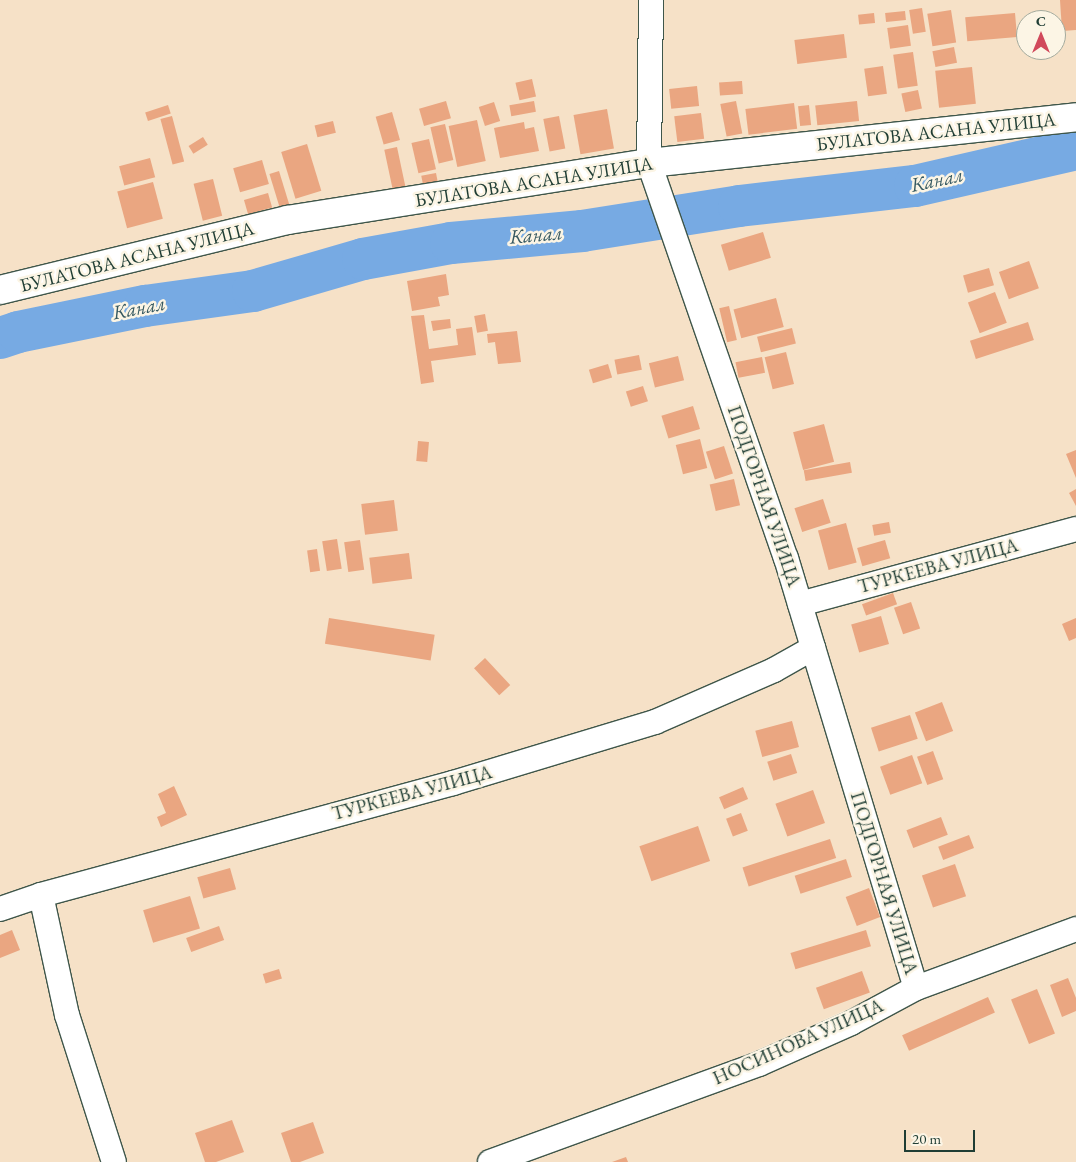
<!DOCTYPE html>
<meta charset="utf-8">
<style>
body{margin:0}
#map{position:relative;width:1076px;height:1162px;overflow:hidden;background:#f6e1c7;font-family:"EB Garamond",serif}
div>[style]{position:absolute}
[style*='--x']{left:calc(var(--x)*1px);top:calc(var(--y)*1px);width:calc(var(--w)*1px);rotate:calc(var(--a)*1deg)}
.river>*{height:42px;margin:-21px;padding:0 21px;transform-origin:21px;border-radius:21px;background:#77aae3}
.building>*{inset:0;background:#eaa681;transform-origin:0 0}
.roads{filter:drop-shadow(1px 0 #3f564a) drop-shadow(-1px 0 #3f564a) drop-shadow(0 1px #3f564a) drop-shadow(0 -1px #3f564a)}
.minor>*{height:24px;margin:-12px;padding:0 12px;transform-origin:12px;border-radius:12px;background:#fff}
.tertiary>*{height:28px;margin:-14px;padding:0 14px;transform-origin:14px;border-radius:14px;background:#fff}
span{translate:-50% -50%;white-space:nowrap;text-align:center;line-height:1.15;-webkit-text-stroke:5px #fcf5e5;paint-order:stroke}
.street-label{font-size:19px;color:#1f3d34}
.water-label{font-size:20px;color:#355860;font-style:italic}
.north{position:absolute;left:1016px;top:10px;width:50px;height:50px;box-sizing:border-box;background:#fcf5e5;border:1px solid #a4ab9e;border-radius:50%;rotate:0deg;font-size:14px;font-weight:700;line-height:20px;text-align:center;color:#1f3d34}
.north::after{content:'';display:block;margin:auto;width:18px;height:22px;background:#d1495b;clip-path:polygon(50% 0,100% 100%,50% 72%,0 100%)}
.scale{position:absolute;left:904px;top:1130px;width:71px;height:22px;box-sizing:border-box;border:2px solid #1f3d34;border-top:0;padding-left:6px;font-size:15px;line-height:18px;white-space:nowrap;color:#1f3d34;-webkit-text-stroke:4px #fcf5e5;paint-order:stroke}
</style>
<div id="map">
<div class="river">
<i style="--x:0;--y:338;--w:19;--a:-18"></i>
<i style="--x:18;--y:332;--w:130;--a:-11.6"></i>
<i style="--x:145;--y:306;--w:109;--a:-7.9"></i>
<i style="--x:253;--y:291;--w:115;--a:-16.2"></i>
<i style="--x:363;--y:259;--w:89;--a:-10.3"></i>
<i style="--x:451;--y:243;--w:132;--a:-5.2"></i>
<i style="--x:582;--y:231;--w:159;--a:-9"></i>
<i style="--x:739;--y:206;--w:177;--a:-6.5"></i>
<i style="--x:915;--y:186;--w:165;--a:-12.9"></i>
</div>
<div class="building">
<i style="clip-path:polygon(1060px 0,1076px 0,1076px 30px,1062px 31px)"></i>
<i style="left:922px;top:8px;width:24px;height:13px;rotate:81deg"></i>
<i style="left:951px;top:10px;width:33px;height:24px;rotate:81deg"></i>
<i style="left:905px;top:11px;width:9px;height:20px;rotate:84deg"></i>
<i style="left:874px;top:13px;width:10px;height:16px;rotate:84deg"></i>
<i style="left:1015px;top:13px;width:24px;height:50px;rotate:85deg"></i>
<i style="left:908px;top:25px;width:21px;height:21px;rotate:82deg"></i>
<i style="left:844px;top:34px;width:24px;height:50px;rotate:83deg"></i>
<i style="left:954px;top:47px;width:16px;height:22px;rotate:79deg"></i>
<i style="left:913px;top:52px;width:34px;height:20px;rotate:82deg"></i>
<i style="left:883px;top:66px;width:28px;height:19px;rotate:82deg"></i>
<i style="left:972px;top:67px;width:37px;height:37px;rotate:84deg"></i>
<i style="left:532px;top:79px;width:18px;height:17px;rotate:77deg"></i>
<i style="left:742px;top:81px;width:13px;height:23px;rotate:86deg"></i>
<i style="left:697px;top:86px;width:20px;height:28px;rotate:84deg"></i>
<i style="left:918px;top:90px;width:19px;height:17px;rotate:78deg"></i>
<i style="left:446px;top:101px;width:18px;height:28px;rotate:74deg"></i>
<i style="left:534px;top:101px;width:11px;height:25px;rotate:80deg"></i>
<i style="left:736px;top:101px;width:33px;height:16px;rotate:79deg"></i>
<i style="left:857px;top:101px;width:20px;height:42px;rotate:84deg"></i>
<i style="left:494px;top:102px;width:20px;height:16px;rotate:72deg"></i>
<i style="left:794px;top:103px;width:26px;height:49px;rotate:83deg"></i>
<i style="left:168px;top:105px;width:9px;height:24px;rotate:72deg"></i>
<i style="left:809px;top:105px;width:20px;height:11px;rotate:84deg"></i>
<i style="left:607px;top:109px;width:40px;height:34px;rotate:80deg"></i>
<i style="left:392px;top:112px;width:29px;height:17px;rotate:74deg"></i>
<i style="left:701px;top:113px;width:26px;height:27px;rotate:83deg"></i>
<i style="left:172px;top:116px;width:47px;height:12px;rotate:75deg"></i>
<i style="left:559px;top:116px;width:33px;height:16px;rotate:79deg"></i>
<i style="left:477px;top:120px;width:42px;height:29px;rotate:78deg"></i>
<i style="left:333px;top:121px;width:12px;height:19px;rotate:76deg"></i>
<i style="clip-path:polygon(524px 122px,525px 129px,534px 127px,539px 151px,500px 158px,494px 128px)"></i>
<i style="left:445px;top:124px;width:37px;height:15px;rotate:77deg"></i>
<i style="left:203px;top:137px;width:9px;height:17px;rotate:58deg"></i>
<i style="left:429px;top:139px;width:31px;height:18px;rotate:77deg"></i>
<i style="left:307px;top:144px;width:49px;height:27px;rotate:73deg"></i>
<i style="left:397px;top:147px;width:48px;height:13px;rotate:78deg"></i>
<i style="left:150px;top:158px;width:20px;height:32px;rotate:75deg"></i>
<i style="left:262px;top:160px;width:25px;height:30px;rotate:74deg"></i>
<i style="left:279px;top:171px;width:39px;height:10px;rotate:73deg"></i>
<i style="left:436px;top:173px;width:15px;height:15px;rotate:79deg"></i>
<i style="left:213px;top:179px;width:38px;height:20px;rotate:76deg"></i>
<i style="left:153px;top:182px;width:38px;height:37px;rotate:75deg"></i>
<i style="left:268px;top:193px;width:15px;height:25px;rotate:74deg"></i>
<i style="left:763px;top:232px;width:27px;height:44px;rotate:73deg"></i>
<i style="left:1029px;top:261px;width:29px;height:32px;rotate:70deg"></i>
<i style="left:989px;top:268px;width:18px;height:27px;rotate:74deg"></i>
<i style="clip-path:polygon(446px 274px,449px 295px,438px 297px,440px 306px,412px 311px,407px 281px)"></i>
<i style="left:995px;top:292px;width:33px;height:29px;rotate:69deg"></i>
<i style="left:776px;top:298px;width:30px;height:44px;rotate:75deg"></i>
<i style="left:729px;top:306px;width:35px;height:10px;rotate:77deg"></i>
<i style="left:485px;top:314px;width:17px;height:11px;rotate:80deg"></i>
<i style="clip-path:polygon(424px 315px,429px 349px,458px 345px,456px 329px,472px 327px,476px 355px,431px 361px,434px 382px,421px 384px,411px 316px)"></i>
<i style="clip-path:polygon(450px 319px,451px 328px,433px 331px,431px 321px)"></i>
<i style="left:1028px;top:322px;width:19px;height:61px;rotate:72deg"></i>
<i style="left:792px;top:328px;width:16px;height:36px;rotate:76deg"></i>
<i style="clip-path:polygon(517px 331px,521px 362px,498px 364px,495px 342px,488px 343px,487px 334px)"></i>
<i style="left:786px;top:352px;width:33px;height:22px;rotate:76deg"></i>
<i style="left:639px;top:355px;width:15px;height:25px;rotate:79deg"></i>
<i style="left:678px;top:356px;width:25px;height:30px;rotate:76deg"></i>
<i style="left:762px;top:357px;width:16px;height:27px;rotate:79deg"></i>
<i style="left:608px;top:364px;width:14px;height:20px;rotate:73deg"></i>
<i style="left:643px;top:386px;width:16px;height:18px;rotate:72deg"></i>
<i style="left:693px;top:406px;width:24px;height:33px;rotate:73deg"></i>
<i style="left:824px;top:424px;width:39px;height:32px;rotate:75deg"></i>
<i style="left:700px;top:439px;width:30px;height:25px;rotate:76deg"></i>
<i style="left:418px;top:441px;width:11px;height:20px;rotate:5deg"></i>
<i style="left:724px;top:446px;width:29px;height:19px;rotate:72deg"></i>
<i style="clip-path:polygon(1076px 450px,1076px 478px,1066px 454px)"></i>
<i style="left:850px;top:462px;width:11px;height:47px;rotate:80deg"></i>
<i style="left:734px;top:479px;width:27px;height:25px;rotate:77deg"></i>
<i style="clip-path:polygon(1076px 489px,1076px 506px,1069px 493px)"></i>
<i style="left:823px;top:499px;width:25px;height:30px;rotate:72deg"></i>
<i style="left:394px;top:500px;width:31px;height:33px;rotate:83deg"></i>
<i style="left:889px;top:522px;width:11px;height:17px;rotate:80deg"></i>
<i style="left:846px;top:523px;width:41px;height:29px;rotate:75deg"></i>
<i style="left:337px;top:539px;width:30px;height:15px;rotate:81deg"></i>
<i style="left:360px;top:540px;width:30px;height:16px;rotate:82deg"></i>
<i style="left:885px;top:540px;width:19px;height:29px;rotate:74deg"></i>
<i style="left:317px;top:549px;width:22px;height:10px;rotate:82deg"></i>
<i style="left:409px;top:553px;width:26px;height:40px;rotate:83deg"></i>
<i style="left:893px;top:593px;width:12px;height:33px;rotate:70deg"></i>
<i style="left:911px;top:602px;width:28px;height:18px;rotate:71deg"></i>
<i style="left:881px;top:616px;width:29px;height:31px;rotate:74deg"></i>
<i style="left:329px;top:618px;width:107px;height:26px;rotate:9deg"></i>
<i style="clip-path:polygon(1076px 618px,1076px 638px,1069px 641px,1062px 624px)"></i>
<i style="left:485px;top:658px;width:37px;height:15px;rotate:47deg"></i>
<i style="left:942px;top:702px;width:31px;height:29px;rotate:69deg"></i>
<i style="left:910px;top:715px;width:25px;height:41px;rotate:72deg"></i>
<i style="left:792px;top:721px;width:27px;height:38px;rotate:75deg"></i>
<i style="left:933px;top:751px;width:30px;height:17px;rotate:70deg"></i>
<i style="left:791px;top:754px;width:20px;height:25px;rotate:72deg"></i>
<i style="left:912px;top:755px;width:30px;height:34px;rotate:70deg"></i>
<i style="clip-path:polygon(174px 786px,187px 815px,161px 827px,157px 817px,166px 813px,158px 794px)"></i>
<i style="left:743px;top:787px;width:13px;height:26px;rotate:67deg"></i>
<i style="left:813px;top:790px;width:35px;height:40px;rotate:70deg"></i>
<i style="left:741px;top:813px;width:19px;height:16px;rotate:69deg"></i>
<i style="left:941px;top:817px;width:19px;height:37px;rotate:69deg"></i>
<i style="left:698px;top:826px;width:37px;height:62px;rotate:71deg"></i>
<i style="left:969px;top:835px;width:14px;height:33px;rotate:69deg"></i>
<i style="left:830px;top:839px;width:20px;height:92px;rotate:72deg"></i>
<i style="left:846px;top:859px;width:19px;height:54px;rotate:72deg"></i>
<i style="left:955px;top:864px;width:34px;height:35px;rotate:71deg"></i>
<i style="left:230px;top:868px;width:22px;height:34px;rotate:74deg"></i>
<i style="left:869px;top:888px;width:31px;height:25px;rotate:69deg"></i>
<i style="left:190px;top:896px;width:34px;height:49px;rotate:73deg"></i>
<i style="left:219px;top:926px;width:15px;height:35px;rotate:70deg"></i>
<i style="clip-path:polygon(12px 930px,20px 950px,0 958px,0 935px)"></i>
<i style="left:866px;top:930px;width:17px;height:79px;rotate:73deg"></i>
<i style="left:279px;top:969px;width:10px;height:17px;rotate:73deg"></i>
<i style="left:862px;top:971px;width:23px;height:49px;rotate:70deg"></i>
<i style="clip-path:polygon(1068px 978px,1076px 998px,1076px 1011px,1062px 1017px,1050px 985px)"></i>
<i style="left:1037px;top:989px;width:48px;height:28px;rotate:68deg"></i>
<i style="left:988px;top:997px;width:17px;height:94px;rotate:66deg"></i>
<i style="clip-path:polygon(232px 1120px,244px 1152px,216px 1162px,205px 1162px,195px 1133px)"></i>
<i style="clip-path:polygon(313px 1122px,324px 1153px,300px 1162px,291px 1162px,281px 1133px)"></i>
<i style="clip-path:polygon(626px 1157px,628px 1162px,612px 1162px)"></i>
</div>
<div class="roads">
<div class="minor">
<i style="--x:651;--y:0;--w:163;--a:90.7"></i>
<i style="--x:649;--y:163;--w:418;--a:70.9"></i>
<i style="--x:786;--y:558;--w:449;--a:73.2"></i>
<i style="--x:800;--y:604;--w:286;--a:-15.2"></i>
<i style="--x:41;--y:895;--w:123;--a:77.8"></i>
<i style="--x:67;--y:1015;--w:154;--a:72.3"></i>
<i style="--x:0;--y:909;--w:43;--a:-18.9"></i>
<i style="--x:41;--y:895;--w:427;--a:-15.2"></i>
<i style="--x:453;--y:783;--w:211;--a:-16.8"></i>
<i style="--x:655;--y:722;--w:130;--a:-23.6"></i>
<i style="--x:774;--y:670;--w:45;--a:-29.4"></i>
<i style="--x:490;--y:1162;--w:286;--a:-20"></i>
<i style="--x:759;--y:1064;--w:101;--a:-24"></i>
<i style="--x:851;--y:1023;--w:74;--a:-28.3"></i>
<i style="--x:916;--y:988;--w:171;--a:-20.2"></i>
</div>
<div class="tertiary">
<i style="--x:0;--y:290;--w:296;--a:-13.7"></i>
<i style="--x:288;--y:220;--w:365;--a:-9"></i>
<i style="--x:649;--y:163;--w:429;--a:-6.1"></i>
</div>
</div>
<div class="street-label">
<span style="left:936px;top:132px;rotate:-6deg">БУЛАТОВА АСАНА УЛИЦА</span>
<span style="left:534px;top:182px;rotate:-9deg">БУЛАТОВА АСАНА УЛИЦА</span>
<span style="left:137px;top:257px;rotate:-14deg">БУЛАТОВА АСАНА УЛИЦА</span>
<span style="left:764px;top:496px;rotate:71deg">ПОДГОРНАЯ УЛИЦА</span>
<span style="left:938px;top:566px;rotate:-15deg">ТУРКЕЕВА УЛИЦА</span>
<span style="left:412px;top:793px;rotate:-15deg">ТУРКЕЕВА УЛИЦА</span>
<span style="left:884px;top:883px;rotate:73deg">ПОДГОРНАЯ УЛИЦА</span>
<span style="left:798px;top:1042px;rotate:-24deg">НОСИНОВА УЛИЦА</span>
</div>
<div class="water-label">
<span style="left:937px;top:180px;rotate:-12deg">Канал</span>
<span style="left:536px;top:235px;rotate:-5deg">Канал</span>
<span style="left:139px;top:308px;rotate:-11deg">Канал</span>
</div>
<div class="north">С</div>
<div class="scale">20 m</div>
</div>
